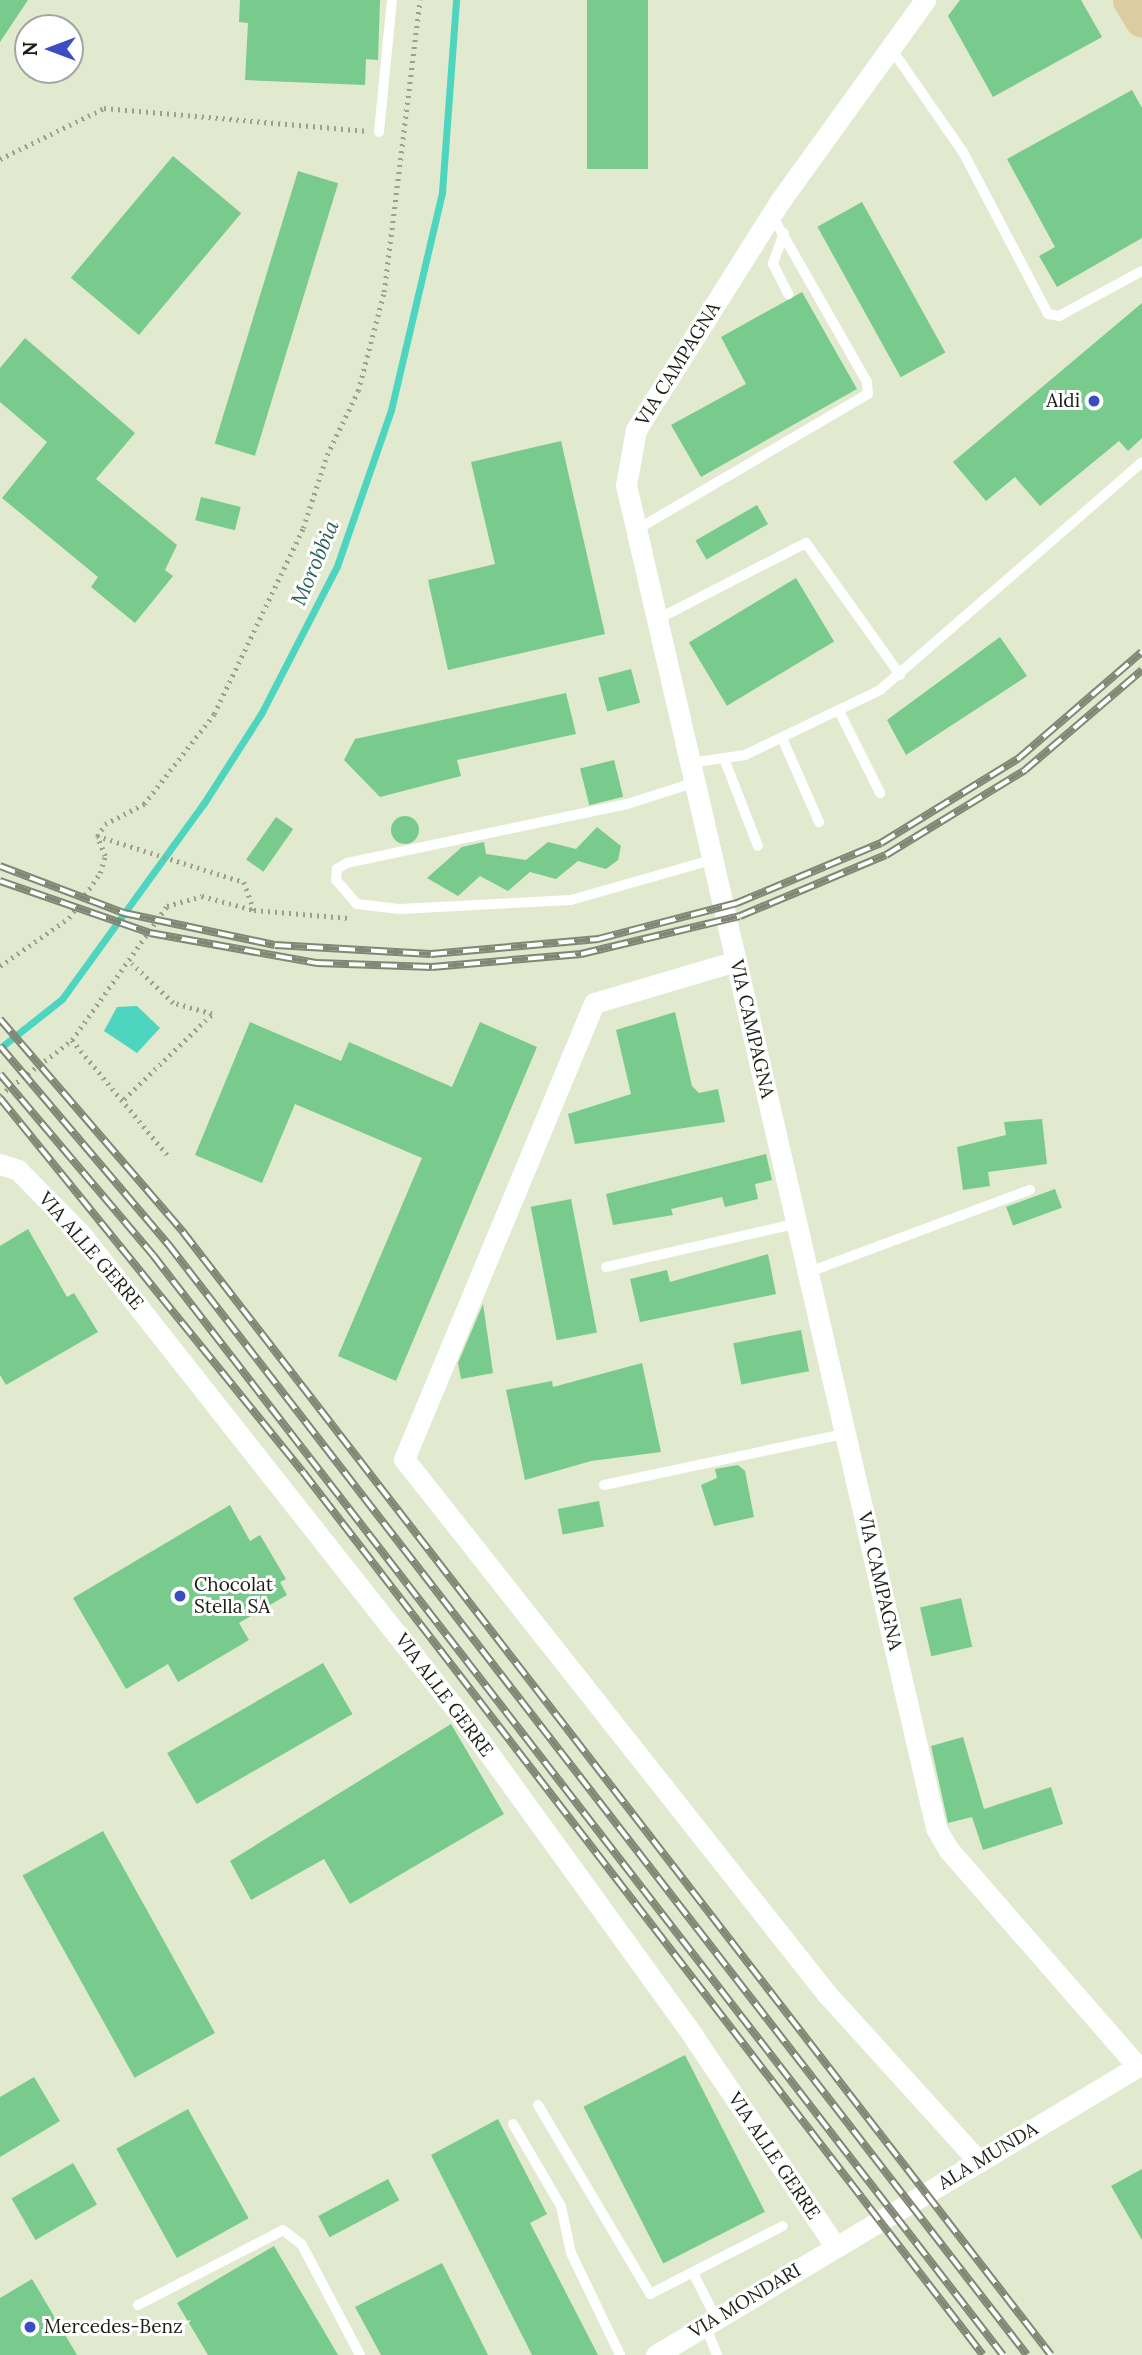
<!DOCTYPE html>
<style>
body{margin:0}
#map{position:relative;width:1142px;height:2355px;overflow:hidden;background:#e1e9ce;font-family:Lora,serif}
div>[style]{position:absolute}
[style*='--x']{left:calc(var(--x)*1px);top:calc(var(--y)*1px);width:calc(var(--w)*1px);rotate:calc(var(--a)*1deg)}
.water>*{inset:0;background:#4dd5c0}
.stream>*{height:7px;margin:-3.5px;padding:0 3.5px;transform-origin:3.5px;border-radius:3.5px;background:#4dd5c0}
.building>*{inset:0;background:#78cb8c;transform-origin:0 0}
.round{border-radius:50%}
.path>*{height:4.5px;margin-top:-2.25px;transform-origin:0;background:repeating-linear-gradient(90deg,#9ba18c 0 2px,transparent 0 7px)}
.lane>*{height:10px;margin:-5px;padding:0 5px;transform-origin:5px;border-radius:5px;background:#fff}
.street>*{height:21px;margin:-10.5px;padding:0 10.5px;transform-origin:10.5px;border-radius:10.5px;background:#fff}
.primary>*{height:35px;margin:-17.5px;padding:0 17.5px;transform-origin:17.5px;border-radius:17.5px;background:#dccda0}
.rail>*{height:8px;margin-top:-4px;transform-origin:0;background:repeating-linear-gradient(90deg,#fff 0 16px,#818774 0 32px);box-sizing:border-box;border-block:2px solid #818774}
.dots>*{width:19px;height:19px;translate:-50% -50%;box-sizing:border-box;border:4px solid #fff;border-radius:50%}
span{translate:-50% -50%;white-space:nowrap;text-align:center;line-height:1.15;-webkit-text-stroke:6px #fff;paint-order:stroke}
.street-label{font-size:19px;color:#1b1e14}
.poi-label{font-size:19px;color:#1b1e14}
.right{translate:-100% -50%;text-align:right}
.left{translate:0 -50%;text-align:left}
.water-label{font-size:21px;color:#2a6158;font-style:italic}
.north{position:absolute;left:14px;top:14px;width:70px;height:70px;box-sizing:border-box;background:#fff;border:2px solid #a4a5a1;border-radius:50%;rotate:270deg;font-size:19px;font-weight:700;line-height:28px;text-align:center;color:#1b1e14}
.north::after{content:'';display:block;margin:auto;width:24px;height:32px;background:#3b4dc0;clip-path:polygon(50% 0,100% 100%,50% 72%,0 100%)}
</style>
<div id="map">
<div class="water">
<i style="clip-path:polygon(137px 1006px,160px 1028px,137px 1053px,104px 1031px,117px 1007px)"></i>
</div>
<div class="stream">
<i style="--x:0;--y:1048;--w:79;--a:-38.3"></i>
<i style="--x:62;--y:999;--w:242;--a:-54.1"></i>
<i style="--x:204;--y:803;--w:106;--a:-57.4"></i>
<i style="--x:261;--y:714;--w:166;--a:-62.8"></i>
<i style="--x:337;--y:566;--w:165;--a:-70.9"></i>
<i style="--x:391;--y:410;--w:224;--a:-76.8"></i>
<i style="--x:442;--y:192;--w:193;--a:-85.8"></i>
</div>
<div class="building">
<i style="clip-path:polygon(0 0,28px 0,0 42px)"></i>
<i style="clip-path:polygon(240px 0,380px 0,378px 60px,366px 59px,365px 85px,245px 80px,248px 23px,239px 22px)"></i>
<i style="left:587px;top:0;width:61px;height:169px"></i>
<i style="clip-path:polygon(960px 0,1081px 0,1102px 37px,993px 97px,948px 16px)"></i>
<i style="clip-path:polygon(1132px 90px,1142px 108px,1142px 238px,1057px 287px,1039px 256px,1055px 247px,1007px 159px)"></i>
<i style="left:173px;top:156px;width:89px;height:159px;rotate:40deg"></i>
<i style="left:298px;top:171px;width:42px;height:285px;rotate:17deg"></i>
<i style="left:862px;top:202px;width:172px;height:51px;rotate:61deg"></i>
<i style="clip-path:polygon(802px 292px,857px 389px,701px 477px,671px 425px,746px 384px,721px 337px)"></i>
<i style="clip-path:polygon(1142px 303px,1142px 438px,1128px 451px,1119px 441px,1040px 506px,1015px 477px,986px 501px,953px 462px)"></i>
<i style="clip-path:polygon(25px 338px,135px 433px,96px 479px,177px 545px,165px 570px,173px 576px,135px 623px,91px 587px,98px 577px,2px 498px,47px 442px,0 402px,0 368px)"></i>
<i style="clip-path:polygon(561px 441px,605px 634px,448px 670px,428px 580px,495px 564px,471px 462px)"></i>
<i style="left:201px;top:497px;width:41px;height:24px;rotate:14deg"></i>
<i style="left:757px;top:505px;width:22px;height:71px;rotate:60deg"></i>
<i style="left:796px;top:578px;width:74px;height:125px;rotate:59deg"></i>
<i style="clip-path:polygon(1000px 637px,1027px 676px,906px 755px,887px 720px)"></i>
<i style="left:631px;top:669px;width:35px;height:34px;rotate:75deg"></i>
<i style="clip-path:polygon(566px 693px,576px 734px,457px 760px,461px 776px,380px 797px,344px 760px,355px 739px)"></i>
<i style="left:614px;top:760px;width:38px;height:35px;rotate:76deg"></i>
<i class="round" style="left:391px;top:816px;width:28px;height:28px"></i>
<i style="left:276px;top:817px;width:21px;height:52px;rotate:35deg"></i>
<i style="clip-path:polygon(597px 827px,621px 846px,618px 860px,606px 869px,578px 861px,556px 879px,530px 872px,508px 891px,480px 876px,458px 896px,427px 878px,462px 847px,484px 842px,486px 854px,526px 860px,548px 842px,576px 849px)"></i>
<i style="clip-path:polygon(675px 1012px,692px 1086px,699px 1093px,718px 1089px,725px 1122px,575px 1144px,568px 1114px,631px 1094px,616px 1030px)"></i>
<i style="clip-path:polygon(250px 1022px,341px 1061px,349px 1042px,452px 1087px,480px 1022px,537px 1047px,396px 1381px,338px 1356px,422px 1158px,295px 1104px,262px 1183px,195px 1155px)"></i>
<i style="clip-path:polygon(1042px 1119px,1047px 1164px,988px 1172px,990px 1186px,963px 1190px,957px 1147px,1006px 1135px,1004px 1122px)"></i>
<i style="clip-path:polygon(766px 1154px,772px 1180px,755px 1184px,758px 1199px,725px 1207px,722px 1197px,671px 1209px,673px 1215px,613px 1225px,606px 1194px)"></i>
<i style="left:1055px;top:1189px;width:20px;height:52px;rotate:70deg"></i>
<i style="left:571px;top:1199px;width:136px;height:41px;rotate:79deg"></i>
<i style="clip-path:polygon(28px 1229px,67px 1297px,74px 1293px,98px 1332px,6px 1385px,0 1375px,0 1246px)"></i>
<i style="clip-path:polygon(768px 1254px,776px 1294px,640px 1322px,630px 1279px,667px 1270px,670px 1282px)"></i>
<i style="clip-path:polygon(483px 1304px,493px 1373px,461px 1379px,458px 1363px)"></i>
<i style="left:801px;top:1330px;width:42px;height:69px;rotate:79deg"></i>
<i style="clip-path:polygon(642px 1363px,661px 1452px,591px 1461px,525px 1480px,506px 1390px,552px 1381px,553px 1387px)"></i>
<i style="clip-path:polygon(738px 1465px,745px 1471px,754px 1517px,714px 1526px,701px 1485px,717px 1478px,715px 1469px)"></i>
<i style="left:599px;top:1501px;width:26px;height:42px;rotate:79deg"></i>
<i style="clip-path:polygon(230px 1505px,250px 1541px,260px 1535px,286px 1579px,280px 1582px,287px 1595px,239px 1623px,249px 1640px,178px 1682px,168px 1664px,126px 1689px,73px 1598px)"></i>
<i style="left:961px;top:1598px;width:50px;height:42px;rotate:77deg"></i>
<i style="left:323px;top:1663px;width:59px;height:180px;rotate:60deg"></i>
<i style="clip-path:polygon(451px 1724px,504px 1814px,350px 1904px,324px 1859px,251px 1900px,230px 1861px)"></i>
<i style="clip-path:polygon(963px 1737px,984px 1809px,1051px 1787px,1063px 1824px,983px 1850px,972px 1817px,948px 1823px,931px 1746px)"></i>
<i style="left:103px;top:1831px;width:231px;height:92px;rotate:61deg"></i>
<i style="left:685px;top:2055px;width:176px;height:114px;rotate:63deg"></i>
<i style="clip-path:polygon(34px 2077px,60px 2121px,0 2157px,0 2097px)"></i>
<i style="left:188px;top:2109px;width:125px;height:82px;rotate:61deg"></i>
<i style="clip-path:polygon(498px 2119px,547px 2214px,530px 2223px,598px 2355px,532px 2355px,431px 2155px)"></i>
<i style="left:73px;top:2163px;width:48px;height:71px;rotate:60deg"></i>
<i style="clip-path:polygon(1142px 2169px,1142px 2240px,1111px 2186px)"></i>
<i style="left:388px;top:2179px;width:24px;height:79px;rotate:62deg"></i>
<i style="clip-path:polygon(274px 2246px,338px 2355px,208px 2355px,177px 2303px)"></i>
<i style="clip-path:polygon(442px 2263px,488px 2355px,381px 2355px,355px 2307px)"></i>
<i style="clip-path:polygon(32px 2279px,77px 2355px,0 2355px,0 2298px)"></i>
</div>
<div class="path">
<i style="--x:0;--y:159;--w:116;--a:-26.1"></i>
<i style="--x:104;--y:108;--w:262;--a:5"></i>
<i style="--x:97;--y:836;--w:154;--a:17.4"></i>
<i style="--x:244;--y:882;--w:30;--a:70"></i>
<i style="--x:0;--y:966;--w:84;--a:-34.8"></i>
<i style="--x:69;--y:918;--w:55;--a:-55.4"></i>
<i style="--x:100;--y:873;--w:18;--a:-74"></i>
<i style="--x:105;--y:856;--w:22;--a:-112"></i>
<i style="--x:97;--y:836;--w:14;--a:-56"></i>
<i style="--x:105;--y:824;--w:44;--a:-27.1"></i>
<i style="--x:144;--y:804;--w:114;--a:-52.1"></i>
<i style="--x:214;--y:714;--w:206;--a:-64.4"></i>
<i style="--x:303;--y:528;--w:77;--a:-71.8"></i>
<i style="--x:327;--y:455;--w:71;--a:-64.2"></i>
<i style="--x:358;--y:391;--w:102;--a:-75.3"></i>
<i style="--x:384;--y:292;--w:294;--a:-83"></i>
<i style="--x:72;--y:1040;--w:152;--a:50.3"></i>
<i style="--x:0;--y:1095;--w:91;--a:-37.4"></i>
<i style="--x:72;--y:1040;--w:164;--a:-54.7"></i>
<i style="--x:167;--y:906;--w:36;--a:-16"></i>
<i style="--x:202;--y:896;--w:54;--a:15.1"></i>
<i style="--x:254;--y:910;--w:95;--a:4.8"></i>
<i style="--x:124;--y:1099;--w:122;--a:-44"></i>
<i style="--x:212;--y:1014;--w:41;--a:-164.2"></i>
<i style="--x:173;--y:1003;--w:57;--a:-136.4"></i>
</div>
<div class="lane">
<i style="--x:890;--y:47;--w:128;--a:55.2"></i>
<i style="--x:963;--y:152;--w:183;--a:62.3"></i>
<i style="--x:1048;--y:314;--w:11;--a:10"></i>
<i style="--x:1059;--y:316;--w:94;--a:-28.5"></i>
<i style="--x:379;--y:132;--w:133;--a:-84.4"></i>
<i style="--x:784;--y:233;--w:33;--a:110"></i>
<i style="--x:773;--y:264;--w:34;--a:63"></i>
<i style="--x:636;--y:530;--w:269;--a:-30.4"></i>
<i style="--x:868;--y:394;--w:12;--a:-95"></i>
<i style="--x:867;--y:382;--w:193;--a:-119.7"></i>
<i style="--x:656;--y:620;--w:169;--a:-27.2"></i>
<i style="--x:806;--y:543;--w:162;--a:54.5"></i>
<i style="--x:839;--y:711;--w:92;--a:63.4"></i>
<i style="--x:782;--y:738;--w:92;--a:66.2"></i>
<i style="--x:725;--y:761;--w:91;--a:68.8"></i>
<i style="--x:689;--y:763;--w:57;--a:-8.1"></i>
<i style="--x:745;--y:755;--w:150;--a:-25.7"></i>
<i style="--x:880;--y:690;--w:347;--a:-41"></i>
<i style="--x:693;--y:783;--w:69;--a:162.3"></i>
<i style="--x:627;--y:804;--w:286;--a:168.1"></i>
<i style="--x:347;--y:863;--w:12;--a:149"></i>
<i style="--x:337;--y:869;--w:11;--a:95"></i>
<i style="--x:336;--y:880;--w:32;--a:49"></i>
<i style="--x:357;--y:904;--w:42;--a:6.8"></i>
<i style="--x:399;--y:909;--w:172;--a:-3"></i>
<i style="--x:571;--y:900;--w:146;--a:-15.9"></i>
<i style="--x:606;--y:1267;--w:197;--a:-12.9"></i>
<i style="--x:809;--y:1272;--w:236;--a:-20.4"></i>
<i style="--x:604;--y:1485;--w:249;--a:-12"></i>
<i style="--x:538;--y:2105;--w:220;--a:59.3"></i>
<i style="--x:650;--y:2294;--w:149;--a:-27.1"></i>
<i style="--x:513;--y:2124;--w:95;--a:59.7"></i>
<i style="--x:561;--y:2206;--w:48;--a:78"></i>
<i style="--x:571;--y:2253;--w:113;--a:64.3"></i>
<i style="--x:694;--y:2275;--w:48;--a:62.9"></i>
<i style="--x:138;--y:2305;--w:163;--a:-27.3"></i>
<i style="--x:283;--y:2230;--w:24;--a:38"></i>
<i style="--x:302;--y:2245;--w:124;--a:62.2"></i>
<i style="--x:705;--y:2325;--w:32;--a:68"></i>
</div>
<div class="street">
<i style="--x:925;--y:0;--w:248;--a:125.8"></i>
<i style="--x:780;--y:201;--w:271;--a:122.2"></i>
<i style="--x:636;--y:430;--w:56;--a:100.3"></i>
<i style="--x:626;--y:485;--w:1378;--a:77"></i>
<i style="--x:936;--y:1828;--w:24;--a:60"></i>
<i style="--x:948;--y:1849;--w:289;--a:48.9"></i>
<i style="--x:736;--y:961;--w:148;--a:163.5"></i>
<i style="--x:594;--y:1003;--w:494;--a:112.6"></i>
<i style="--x:404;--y:1459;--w:681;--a:51.68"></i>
<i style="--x:826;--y:1993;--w:228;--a:47.8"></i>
<i style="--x:0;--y:1164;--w:19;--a:18"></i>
<i style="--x:18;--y:1170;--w:88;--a:45.5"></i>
<i style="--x:80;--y:1233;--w:628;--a:51.72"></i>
<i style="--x:469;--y:1726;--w:382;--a:54.1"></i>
<i style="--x:693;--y:2036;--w:254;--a:55.9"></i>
<i style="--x:656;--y:2355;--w:566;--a:-30.91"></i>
</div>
<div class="primary">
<i style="--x:1130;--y:0;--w:23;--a:59"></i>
</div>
<div class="rail">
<i style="--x:0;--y:866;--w:133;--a:20.8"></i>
<i style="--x:124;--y:913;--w:154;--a:12"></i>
<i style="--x:275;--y:945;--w:156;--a:3.3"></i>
<i style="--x:431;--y:954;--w:168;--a:-5.1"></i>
<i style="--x:598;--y:939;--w:144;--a:-14.5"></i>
<i style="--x:737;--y:903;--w:156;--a:-22.6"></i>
<i style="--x:881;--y:843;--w:162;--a:-31.6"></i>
<i style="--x:1019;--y:758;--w:162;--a:-40.8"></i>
<i style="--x:0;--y:881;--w:159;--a:19.1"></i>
<i style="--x:150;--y:933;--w:170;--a:10.2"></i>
<i style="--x:317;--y:963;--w:115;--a:2"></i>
<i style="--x:432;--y:967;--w:150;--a:-5"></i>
<i style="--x:581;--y:954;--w:163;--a:-13.4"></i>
<i style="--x:740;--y:916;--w:158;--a:-22.7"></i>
<i style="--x:886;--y:855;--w:163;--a:-31.4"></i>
<i style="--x:1025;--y:770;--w:154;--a:-40.5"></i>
<i style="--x:0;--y:1019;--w:281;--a:49.3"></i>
<i style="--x:183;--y:1232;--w:1419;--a:52.3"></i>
<i style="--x:0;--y:1046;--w:260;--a:49.7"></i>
<i style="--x:168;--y:1244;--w:1404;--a:52.29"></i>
<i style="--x:0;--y:1074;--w:237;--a:49.8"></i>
<i style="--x:153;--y:1255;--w:1390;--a:52.31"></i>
<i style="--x:0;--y:1098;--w:481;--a:51"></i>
<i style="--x:303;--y:1472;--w:1114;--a:52.4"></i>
</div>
<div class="dots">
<i style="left:1094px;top:401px;background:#3b4dc0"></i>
<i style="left:180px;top:1596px;background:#3b4dc0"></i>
<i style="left:30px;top:2327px;background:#3b4dc0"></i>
</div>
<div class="street-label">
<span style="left:678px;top:364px;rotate:-58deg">VIA CAMPAGNA</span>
<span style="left:752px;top:1029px;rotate:77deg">VIA CAMPAGNA</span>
<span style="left:91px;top:1251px;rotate:49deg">VIA ALLE GERRE</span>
<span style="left:880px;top:1581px;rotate:77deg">VIA CAMPAGNA</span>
<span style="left:444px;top:1695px;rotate:53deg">VIA ALLE GERRE</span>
<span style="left:774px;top:2156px;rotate:56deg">VIA ALLE GERRE</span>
<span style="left:988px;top:2156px;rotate:-31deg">ALA MUNDA</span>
<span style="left:745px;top:2301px;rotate:-31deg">VIA MONDARI</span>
</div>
<div class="poi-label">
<span class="right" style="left:1080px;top:401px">Aldi</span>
<span class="left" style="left:194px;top:1596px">Chocolat<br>Stella SA</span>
<span class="left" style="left:44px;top:2327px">Mercedes-Benz</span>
</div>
<div class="water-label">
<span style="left:315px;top:563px;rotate:-67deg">Morobbia</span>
</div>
<div class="north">N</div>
</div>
